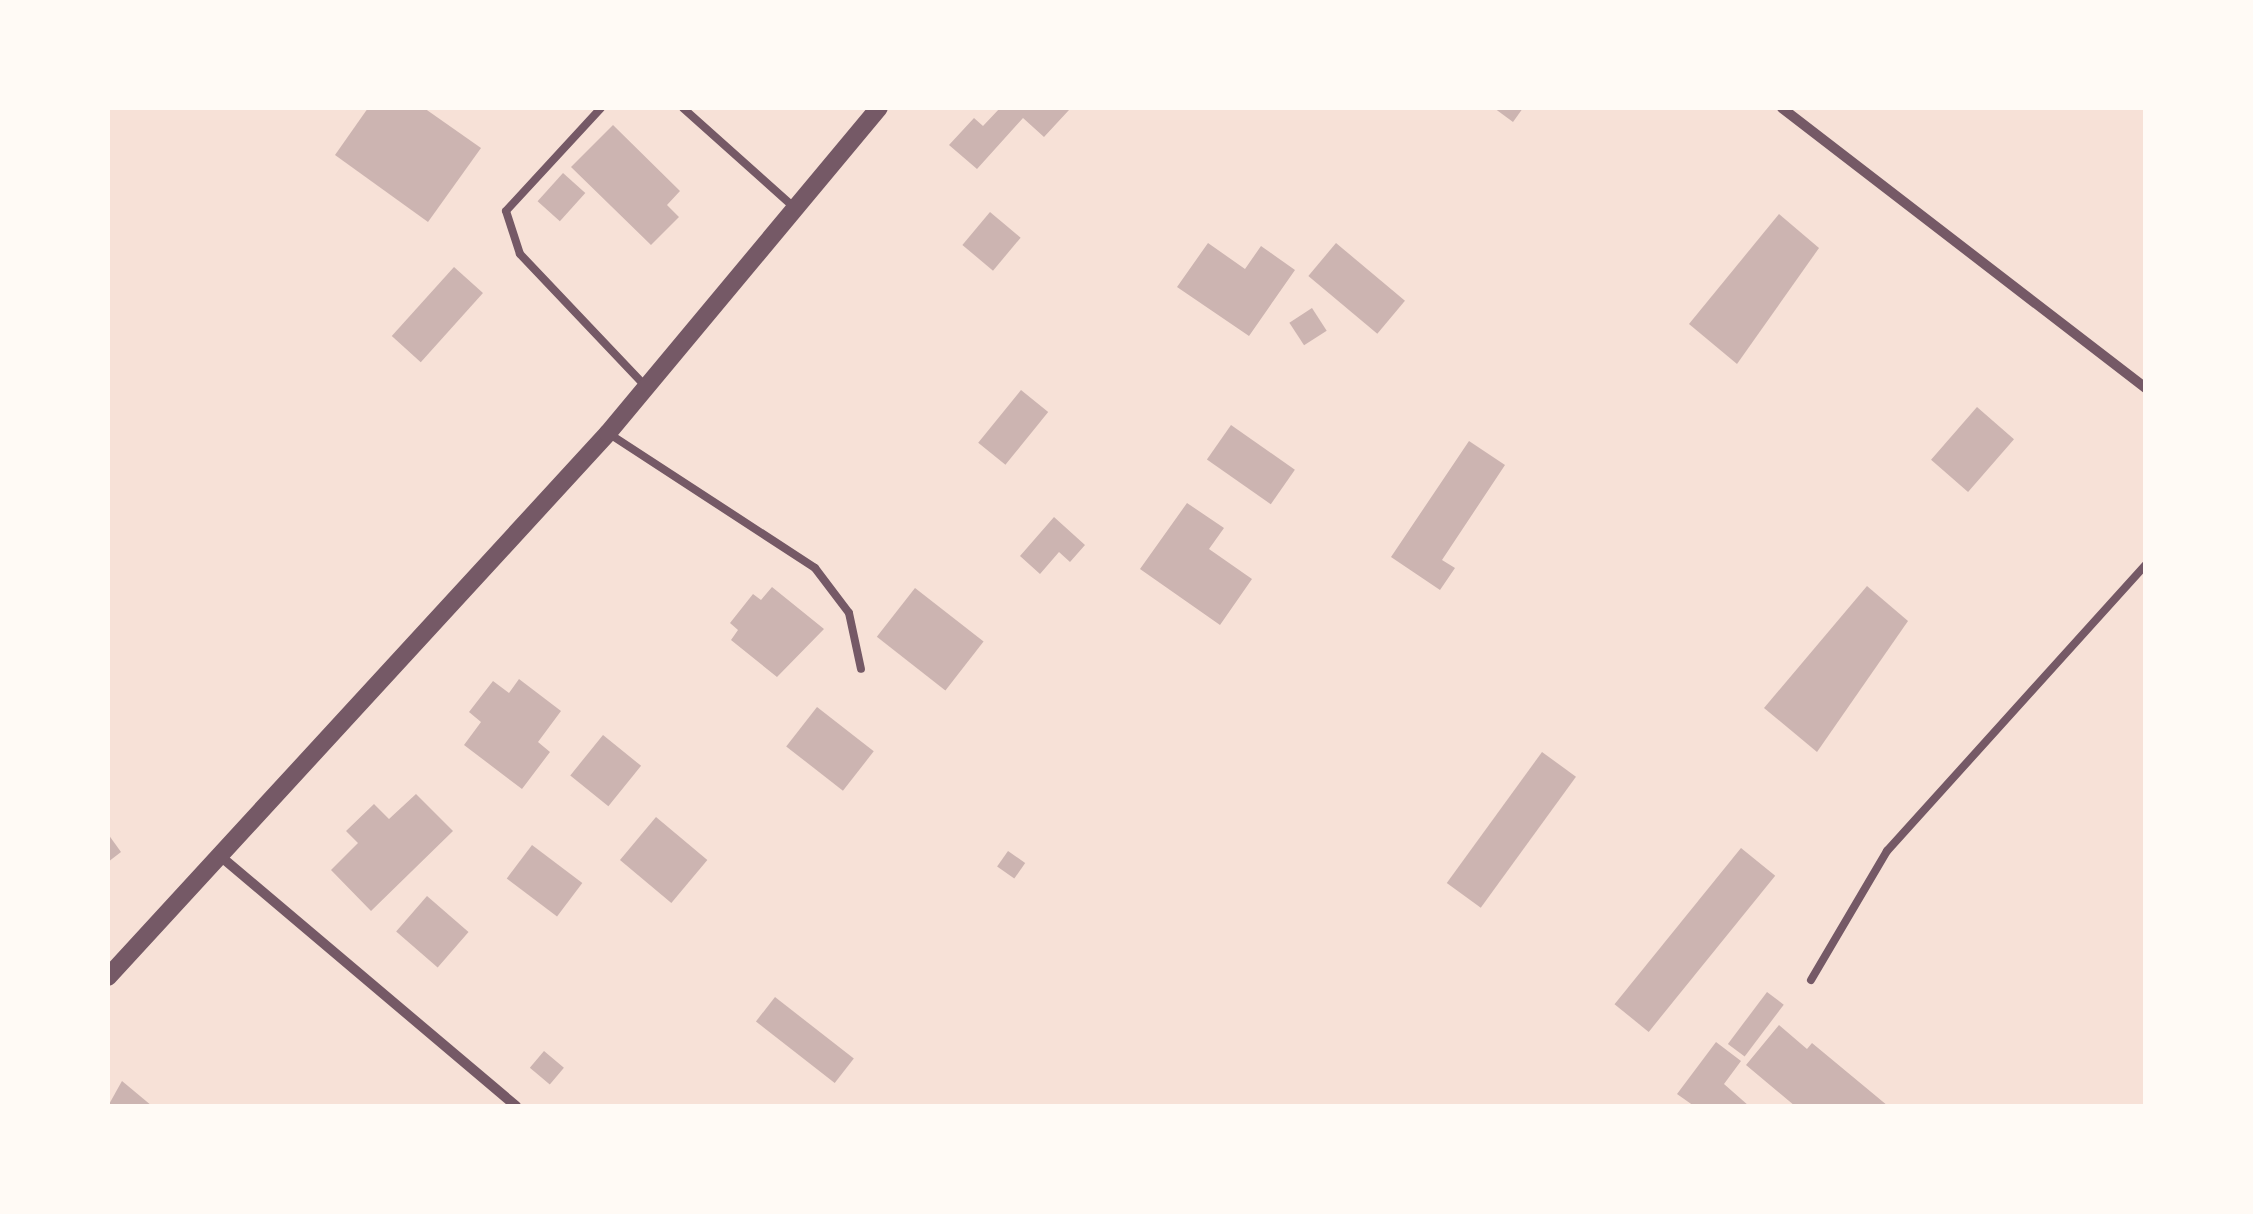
<!DOCTYPE html>
<style>
body{margin:0}
#map{position:relative;width:2253px;height:1214px;overflow:hidden;background:#f7e1d7;font-family:Ubuntu,sans-serif}
div>[style]{position:absolute}
[style*='--x']{left:calc(var(--x)*1px);top:calc(var(--y)*1px);width:calc(var(--w)*1px);rotate:calc(var(--a)*1deg)}
.building>*{inset:0;background:#ccb4b1;transform-origin:0 0}
.service>*{height:8px;margin:-4px;padding:0 4px;transform-origin:4px;border-radius:4px;background:#755966}
.minor>*{height:10px;margin:-5px;padding:0 5px;transform-origin:5px;border-radius:5px;background:#755966}
.tertiary>*{height:18px;margin:-9px;padding:0 9px;transform-origin:9px;border-radius:9px;background:#755966}
span{translate:-50% -50%;white-space:nowrap;text-align:center;line-height:1.15;-webkit-text-stroke:8px #fffaf5;paint-order:stroke}
.frame{position:absolute;inset:0;border:110px solid #fffaf5;pointer-events:none}
</style>
<div id="map">
<div class="building">
<i style="clip-path:polygon(368px 108px,424px 108px,481px 148px,428px 222px,335px 155px)"></i>
<i style="clip-path:polygon(1000px 108px,1066px 108px,1069px 110px,1044px 137px,1023px 118px,977px 169px,949px 145px,974px 118px,983px 126px)"></i>
<i style="clip-path:polygon(1494px 108px,1523px 108px,1513px 122px)"></i>
<i style="clip-path:polygon(613px 125px,680px 191px,667px 205px,679px 217px,651px 245px,571px 167px)"></i>
<i style="left:563px;top:173px;width:30px;height:38px;rotate:42deg"></i>
<i style="left:990px;top:212px;width:40px;height:43px;rotate:40deg"></i>
<i style="clip-path:polygon(1779px 214px,1819px 248px,1737px 364px,1689px 324px)"></i>
<i style="clip-path:polygon(1208px 243px,1245px 269px,1261px 246px,1295px 270px,1249px 336px,1177px 287px)"></i>
<i style="left:1336px;top:243px;width:90px;height:43px;rotate:40deg"></i>
<i style="left:454px;top:267px;width:39px;height:93px;rotate:42deg"></i>
<i style="left:1312px;top:308px;width:27px;height:27px;rotate:57deg"></i>
<i style="left:1021px;top:390px;width:35px;height:68px;rotate:39deg"></i>
<i style="left:1977px;top:407px;width:49px;height:70px;rotate:41deg"></i>
<i style="left:1231px;top:425px;width:78px;height:42px;rotate:35deg"></i>
<i style="clip-path:polygon(1469px 441px,1505px 465px,1442px 560px,1455px 568px,1440px 590px,1391px 557px)"></i>
<i style="clip-path:polygon(1187px 503px,1224px 528px,1209px 549px,1252px 579px,1220px 625px,1140px 569px)"></i>
<i style="clip-path:polygon(1054px 517px,1085px 545px,1070px 562px,1059px 552px,1040px 574px,1020px 556px)"></i>
<i style="clip-path:polygon(1867px 586px,1908px 621px,1817px 752px,1764px 708px)"></i>
<i style="clip-path:polygon(772px 587px,824px 629px,777px 677px,731px 640px,738px 630px,730px 623px,753px 594px,761px 600px)"></i>
<i style="left:915px;top:588px;width:87px;height:62px;rotate:38deg"></i>
<i style="clip-path:polygon(519px 679px,561px 711px,538px 742px,550px 752px,522px 789px,464px 745px,481px 722px,469px 712px,493px 681px,509px 693px)"></i>
<i style="left:817px;top:707px;width:72px;height:50px;rotate:38deg"></i>
<i style="left:603px;top:735px;width:49px;height:52px;rotate:39deg"></i>
<i style="left:1542px;top:752px;width:42px;height:162px;rotate:36deg"></i>
<i style="clip-path:polygon(416px 794px,453px 831px,371px 911px,331px 870px,358px 843px,346px 831px,374px 804px,389px 819px)"></i>
<i style="left:656px;top:817px;width:67px;height:56px;rotate:40deg"></i>
<i style="clip-path:polygon(108px 834px,121px 852px,108px 862px)"></i>
<i style="left:532px;top:845px;width:63px;height:42px;rotate:37deg"></i>
<i style="left:1741px;top:848px;width:44px;height:201px;rotate:39deg"></i>
<i style="left:1008px;top:851px;width:21px;height:19px;rotate:35deg"></i>
<i style="left:427px;top:896px;width:55px;height:47px;rotate:41deg"></i>
<i style="left:1767px;top:992px;width:21px;height:65px;rotate:37deg"></i>
<i style="left:775px;top:997px;width:100px;height:31px;rotate:38deg"></i>
<i style="clip-path:polygon(1779px 1025px,1807px 1049px,1812px 1043px,1888px 1106px,1795px 1106px,1746px 1065px)"></i>
<i style="clip-path:polygon(1716px 1042px,1741px 1061px,1724px 1084px,1749px 1106px,1694px 1106px,1677px 1094px)"></i>
<i style="left:544px;top:1051px;width:26px;height:22px;rotate:40deg"></i>
<i style="clip-path:polygon(122px 1081px,152px 1106px,108px 1106px)"></i>
</div>
<div class="service">
<i style="--x:601;--y:108;--w:140;--a:132.7"></i>
<i style="--x:506;--y:211;--w:45;--a:72"></i>
<i style="--x:520;--y:254;--w:183;--a:46.5"></i>
<i style="--x:683;--y:108;--w:150;--a:41.8"></i>
<i style="--x:608;--y:433;--w:247;--a:33.1"></i>
<i style="--x:815;--y:568;--w:56;--a:52.9"></i>
<i style="--x:849;--y:613;--w:57;--a:77.9"></i>
<i style="--x:1811;--y:980;--w:150;--a:-59.5"></i>
<i style="--x:1887;--y:851;--w:387;--a:-47.9"></i>
</div>
<div class="minor">
<i style="--x:1782;--y:108;--w:459;--a:37.6"></i>
<i style="--x:219;--y:855;--w:389;--a:40.2"></i>
</div>
<div class="tertiary">
<i style="--x:108;--y:977;--w:739;--a:-47.41"></i>
<i style="--x:608;--y:433;--w:423;--a:-50.2"></i>
</div>
<div class="frame"></div>
</div>
